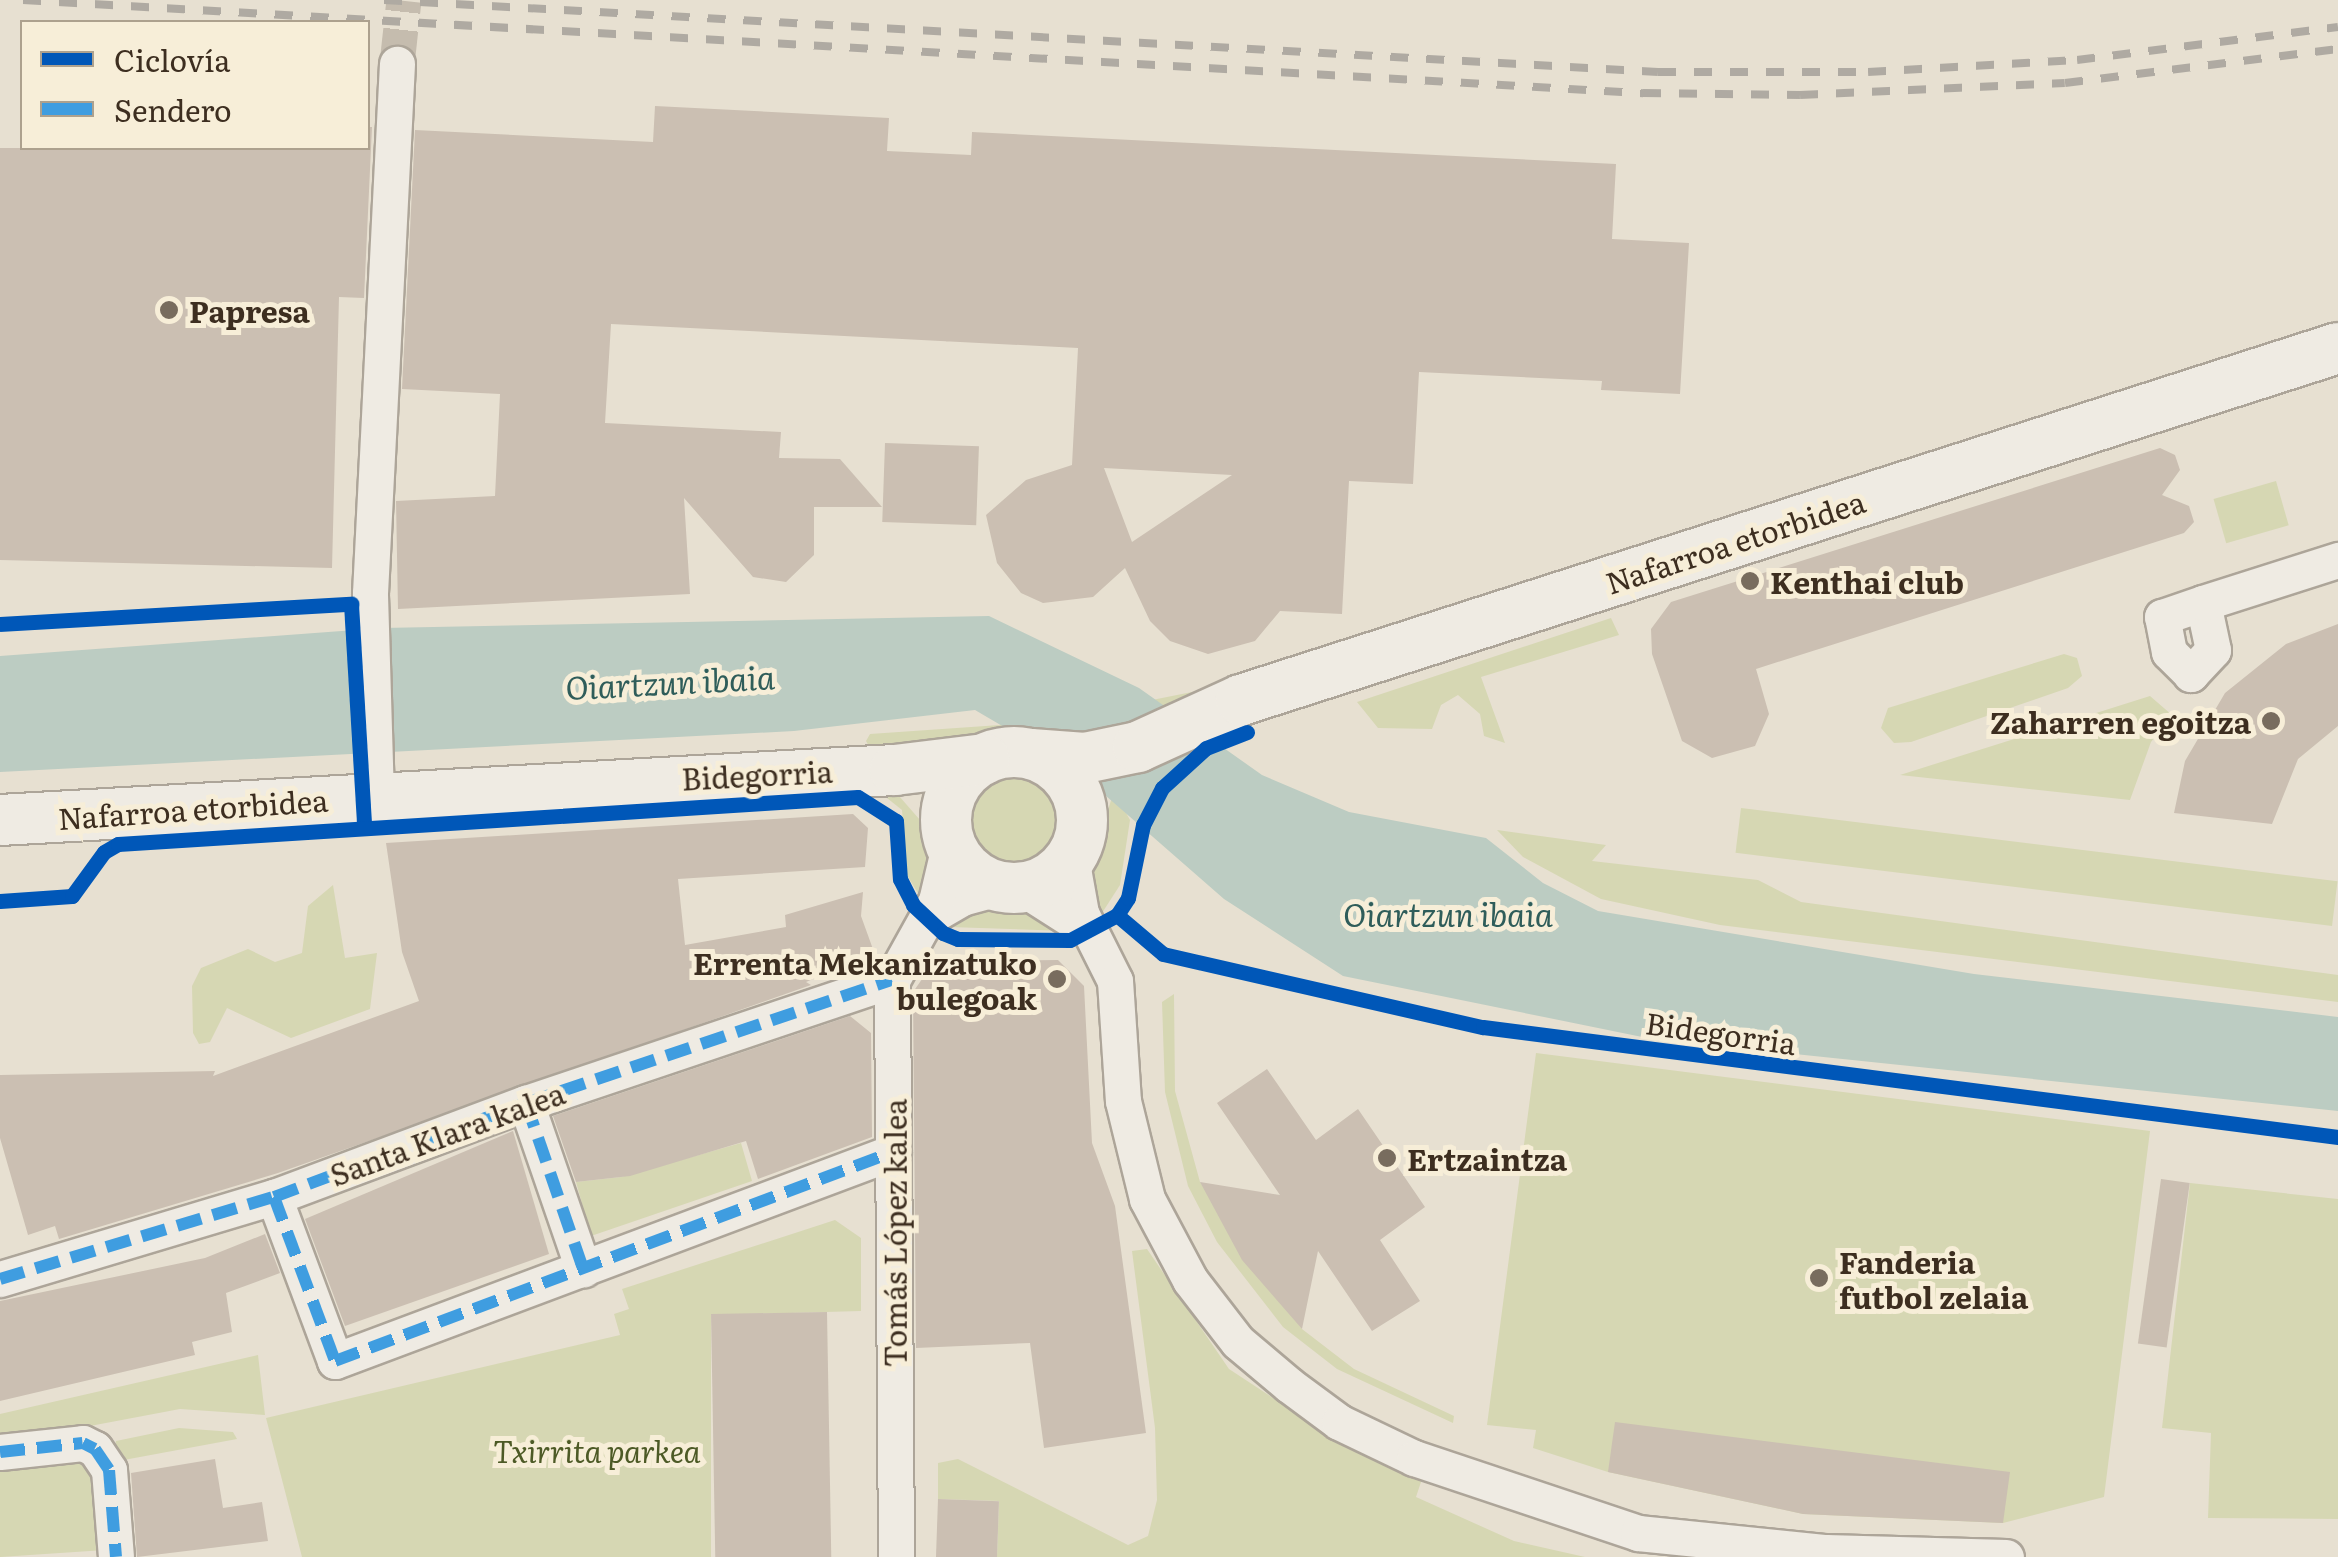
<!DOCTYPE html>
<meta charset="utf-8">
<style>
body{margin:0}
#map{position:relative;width:2338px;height:1557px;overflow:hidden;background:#e7e0d1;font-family:Literata,serif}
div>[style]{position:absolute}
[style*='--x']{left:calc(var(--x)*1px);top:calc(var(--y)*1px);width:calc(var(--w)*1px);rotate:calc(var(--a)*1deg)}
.green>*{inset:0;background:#d6d7b3;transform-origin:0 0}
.round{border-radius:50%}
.water>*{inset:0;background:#bcccc2}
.building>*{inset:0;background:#cbbfb2;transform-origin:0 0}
.street-tunnel>*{height:35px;margin-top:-17.5px;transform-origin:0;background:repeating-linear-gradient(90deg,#c5bcae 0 35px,transparent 0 53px)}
.roads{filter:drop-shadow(2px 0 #ada599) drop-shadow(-2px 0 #ada599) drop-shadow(0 2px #ada599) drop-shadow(0 -2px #ada599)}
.street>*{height:35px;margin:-17.5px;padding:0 17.5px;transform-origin:17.5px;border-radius:17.5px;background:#efebe3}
.secondary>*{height:50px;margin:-25px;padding:0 25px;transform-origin:25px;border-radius:25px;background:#efebe3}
.secondary>.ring{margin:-25px;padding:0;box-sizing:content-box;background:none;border:50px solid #efebe3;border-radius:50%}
.rail>*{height:8px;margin-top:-4px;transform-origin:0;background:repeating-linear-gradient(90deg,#afaaa2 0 18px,transparent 0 36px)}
.quiet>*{height:12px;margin-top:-6px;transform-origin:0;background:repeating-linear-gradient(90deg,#3f9de0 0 25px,transparent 0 37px)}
.cycleway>*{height:15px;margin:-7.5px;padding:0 7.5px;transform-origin:7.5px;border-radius:7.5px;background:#0057b8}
.dots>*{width:28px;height:28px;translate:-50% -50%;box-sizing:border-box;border:5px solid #f7eed8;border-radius:50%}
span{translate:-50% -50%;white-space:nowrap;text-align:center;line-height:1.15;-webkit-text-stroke:10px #f7eed8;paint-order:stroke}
.poi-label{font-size:30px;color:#3d2e20;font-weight:700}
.left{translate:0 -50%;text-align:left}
.right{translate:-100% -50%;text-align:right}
.street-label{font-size:30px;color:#3d2e20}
.park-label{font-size:30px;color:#4d5a26;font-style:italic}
.water-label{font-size:32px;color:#2f5d5a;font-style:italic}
.legend{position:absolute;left:20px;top:20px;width:350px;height:130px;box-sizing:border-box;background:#f7eed8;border:2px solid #ada18e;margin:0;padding:12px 18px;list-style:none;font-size:30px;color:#3d2e20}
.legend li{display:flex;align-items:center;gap:20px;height:50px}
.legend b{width:50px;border:2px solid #ada18e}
</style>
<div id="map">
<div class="green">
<i style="left:2276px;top:481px;width:46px;height:65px;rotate:74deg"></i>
<i style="clip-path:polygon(1611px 618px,1619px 635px,1481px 677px,1505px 743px,1484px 736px,1480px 714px,1458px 695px,1441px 705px,1432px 729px,1378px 728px,1357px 702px)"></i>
<i style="clip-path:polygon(2064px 654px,2077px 658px,2082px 676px,2068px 688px,1911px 742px,1894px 743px,1881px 728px,1888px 708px)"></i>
<i style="clip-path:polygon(1197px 691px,1136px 722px,870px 748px,866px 741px,870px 734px,1042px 722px)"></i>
<i style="clip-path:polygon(2150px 696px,2172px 715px,2151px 742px,2130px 800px,1900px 775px)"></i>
<i class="round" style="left:969px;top:775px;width:88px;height:88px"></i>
<i style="clip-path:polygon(877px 790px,899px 796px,927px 828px,934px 845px,919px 895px,907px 875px,902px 810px)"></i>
<i style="clip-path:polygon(1114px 791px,1130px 820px,1120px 885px,1102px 913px,1088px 873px)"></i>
<i style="left:1741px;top:808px;width:601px;height:45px;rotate:7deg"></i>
<i style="clip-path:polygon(1497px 830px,1606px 845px,1592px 861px,1758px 880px,1801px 902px,2338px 975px,2338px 1002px,1720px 925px,1601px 899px,1523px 857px)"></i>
<i style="clip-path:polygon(333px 885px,345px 958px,377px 953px,370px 1009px,291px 1038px,227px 1008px,210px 1042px,199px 1044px,193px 1033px,192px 986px,201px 968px,248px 949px,275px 962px,302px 953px,308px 906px)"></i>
<i style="clip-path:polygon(998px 902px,1022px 904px,1067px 931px,949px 927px)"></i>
<i style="clip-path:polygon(1174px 994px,1175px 1091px,1200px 1182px,1302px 1329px,1354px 1369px,1454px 1416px,1453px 1423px,1337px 1369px,1283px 1327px,1217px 1242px,1188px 1186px,1165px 1092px,1162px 1002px)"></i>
<i style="clip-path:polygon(1536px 1053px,2150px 1131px,2104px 1497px,2003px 1523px,1803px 1514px,1608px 1472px,1533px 1448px,1536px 1430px,1487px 1425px)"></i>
<i style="clip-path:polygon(741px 1143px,752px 1181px,591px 1236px,576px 1182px,621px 1177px)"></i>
<i style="clip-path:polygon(2190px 1183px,2338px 1199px,2338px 1519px,2208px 1518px,2211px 1433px,2162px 1428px)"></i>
<i style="clip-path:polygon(835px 1220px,861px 1238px,861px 1311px,711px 1315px,711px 1557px,302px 1557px,266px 1418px,620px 1335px,614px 1314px,629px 1309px,622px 1289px)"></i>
<i style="clip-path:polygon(1147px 1249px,1229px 1369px,1314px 1425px,1422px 1479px,1416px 1497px,1514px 1541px,1585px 1557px,997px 1557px,999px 1501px,938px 1499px,938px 1463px,958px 1459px,1128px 1545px,1148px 1536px,1157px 1500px,1155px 1428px,1132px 1251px)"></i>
<i style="clip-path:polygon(258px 1355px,265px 1415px,180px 1409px,0 1443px,0 1414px)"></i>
<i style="clip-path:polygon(179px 1428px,233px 1432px,237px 1439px,113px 1462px,116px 1441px)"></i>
<i style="clip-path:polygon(74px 1452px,100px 1472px,105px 1550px,0 1557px,0 1468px)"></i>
</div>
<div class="water">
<i style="clip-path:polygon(989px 616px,1139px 688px,1262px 775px,1349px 812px,1486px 838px,1543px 883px,1598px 911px,1974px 974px,2338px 1017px,2338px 1111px,1652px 1039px,1343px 976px,1224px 899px,1074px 768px,975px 710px,794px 731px,0 772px,0 656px,382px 628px)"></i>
</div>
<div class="building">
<i style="clip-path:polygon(evenodd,655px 106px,889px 118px,887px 151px,971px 155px,972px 132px,1616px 164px,1612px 239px,1689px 243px,1680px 394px,1601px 390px,1602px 381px,1419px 372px,1413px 484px,1349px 481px,1342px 614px,1280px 611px,1255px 641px,1208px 654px,1170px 641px,1150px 621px,1125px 568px,1093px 597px,1043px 603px,1021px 593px,997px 563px,986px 515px,1026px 480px,1072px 465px,1078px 348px,611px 324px,605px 423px,781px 432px,779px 458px,840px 459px,882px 507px,814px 507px,814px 555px,786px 582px,753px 577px,684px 498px,690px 594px,398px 609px,396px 501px,495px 496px,500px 394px,402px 389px,415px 130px,653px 142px,655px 106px,1104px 468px,1232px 475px,1132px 542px,1104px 468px)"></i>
<i style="clip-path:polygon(368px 127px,372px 127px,364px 298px,339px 297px,332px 568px,0 560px,0 148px,368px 148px)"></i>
<i style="left:885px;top:443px;width:94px;height:79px;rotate:2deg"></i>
<i style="clip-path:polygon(2160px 448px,2175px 455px,2180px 470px,2162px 495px,2189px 506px,2194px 522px,2184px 533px,1756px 669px,1769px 714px,1755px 746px,1712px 758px,1682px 741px,1652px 654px,1651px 629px,1671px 602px)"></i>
<i style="clip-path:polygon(2338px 624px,2338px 726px,2298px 759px,2272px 824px,2174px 813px,2185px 761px,2225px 693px,2286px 644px)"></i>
<i style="clip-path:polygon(853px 814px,868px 828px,865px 867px,678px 879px,685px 945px,786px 927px,785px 915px,863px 892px,861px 916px,874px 952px,806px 982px,811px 985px,278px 1173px,59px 1239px,55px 1226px,28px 1235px,0 1138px,0 1075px,215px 1071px,213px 1076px,419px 1001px,402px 952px,386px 843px)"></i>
<i style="clip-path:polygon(1058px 960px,1084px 986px,1092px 1143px,1115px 1206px,1146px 1433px,1044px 1448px,1030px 1343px,916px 1348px,913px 992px,927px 972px,950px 961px)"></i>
<i style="clip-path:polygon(850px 1016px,871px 1033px,872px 1137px,758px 1179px,746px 1141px,630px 1176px,576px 1182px,553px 1116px)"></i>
<i style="clip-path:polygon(1267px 1069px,1316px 1140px,1358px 1109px,1425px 1207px,1380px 1240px,1420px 1301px,1372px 1331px,1318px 1251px,1302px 1329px,1242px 1260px,1200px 1182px,1280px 1195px,1217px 1103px)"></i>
<i style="clip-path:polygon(513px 1131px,549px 1254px,345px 1326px,305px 1219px)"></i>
<i style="left:2161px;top:1179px;width:29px;height:166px;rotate:8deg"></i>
<i style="clip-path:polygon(265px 1234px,280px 1273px,226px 1293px,232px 1332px,192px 1342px,195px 1355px,0 1401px,0 1301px,205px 1258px)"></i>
<i style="left:827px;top:1312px;width:245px;height:116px;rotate:89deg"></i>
<i style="clip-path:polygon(1615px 1422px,2010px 1472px,2003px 1523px,1803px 1514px,1608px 1472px)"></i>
<i style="clip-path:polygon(215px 1459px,223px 1508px,262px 1502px,268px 1541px,137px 1557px,131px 1473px)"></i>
<i style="left:938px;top:1499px;width:61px;height:58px;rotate:2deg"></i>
</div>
<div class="street-tunnel">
<i style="--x:397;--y:64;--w:64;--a:-83.8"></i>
</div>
<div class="roads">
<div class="street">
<i style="--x:2203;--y:603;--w:48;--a:78"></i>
<i style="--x:2213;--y:650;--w:33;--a:133"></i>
<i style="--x:2191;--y:674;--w:31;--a:-135"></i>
<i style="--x:2169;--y:652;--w:36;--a:-101"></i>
<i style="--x:2162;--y:617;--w:43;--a:-18.9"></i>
<i style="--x:2203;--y:603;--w:142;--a:-17.7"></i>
<i style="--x:376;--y:797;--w:204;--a:-91.7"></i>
<i style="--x:370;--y:593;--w:530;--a:-87.08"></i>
<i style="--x:1071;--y:857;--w:57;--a:79.9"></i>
<i style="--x:1081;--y:913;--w:76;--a:63.4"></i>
<i style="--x:1115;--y:981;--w:120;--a:86.2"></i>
<i style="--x:1123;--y:1101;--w:101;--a:76.2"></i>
<i style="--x:1147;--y:1199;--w:92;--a:62"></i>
<i style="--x:1190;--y:1280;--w:78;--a:52.3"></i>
<i style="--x:1238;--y:1342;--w:67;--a:40.1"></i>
<i style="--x:1289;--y:1385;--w:62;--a:36.5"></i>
<i style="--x:1339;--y:1422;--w:83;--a:25.6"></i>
<i style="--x:1414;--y:1458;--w:236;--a:18.5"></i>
<i style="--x:1638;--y:1533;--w:189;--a:5.8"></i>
<i style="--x:1826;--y:1552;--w:180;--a:1.6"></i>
<i style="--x:1022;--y:888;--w:78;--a:32.5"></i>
<i style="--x:926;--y:919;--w:42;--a:-30.3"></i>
<i style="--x:962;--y:898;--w:41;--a:-15.4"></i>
<i style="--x:526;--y:1103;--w:176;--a:71"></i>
<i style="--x:274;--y:1197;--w:175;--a:69.6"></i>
<i style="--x:335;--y:1361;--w:596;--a:-20.53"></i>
<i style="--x:0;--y:1279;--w:286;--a:-16.7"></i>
<i style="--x:274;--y:1197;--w:269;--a:-20.5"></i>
<i style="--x:526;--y:1103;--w:386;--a:-18.6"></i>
<i style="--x:0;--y:1452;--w:83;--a:-6.2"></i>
<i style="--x:83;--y:1443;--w:13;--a:27"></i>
<i style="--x:95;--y:1449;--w:25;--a:56"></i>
<i style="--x:109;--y:1470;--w:87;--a:85.4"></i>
<i style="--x:896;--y:1557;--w:577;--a:-90.4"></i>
<i style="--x:892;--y:980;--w:90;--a:-60.9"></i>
<i style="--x:936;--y:901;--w:61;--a:-76.7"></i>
</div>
<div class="secondary">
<i class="ring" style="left:946px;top:752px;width:86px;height:86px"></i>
<i style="--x:1031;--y:754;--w:54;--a:4.2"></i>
<i style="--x:1085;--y:758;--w:54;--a:-11.7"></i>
<i style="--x:1138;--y:747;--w:113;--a:-24.5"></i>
<i style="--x:1241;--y:700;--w:1152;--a:-17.79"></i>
<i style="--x:0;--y:820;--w:896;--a:-3.2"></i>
<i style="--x:895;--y:770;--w:90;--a:-7"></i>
</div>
</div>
<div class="rail">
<i style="--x:23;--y:0;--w:1623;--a:3.29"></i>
<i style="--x:1643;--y:93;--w:157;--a:0.7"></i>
<i style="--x:1800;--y:95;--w:265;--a:-2.6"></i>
<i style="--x:2065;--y:83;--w:275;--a:-7.1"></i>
<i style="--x:384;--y:0;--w:1276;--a:3.23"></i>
<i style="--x:1658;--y:72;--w:210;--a:0"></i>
<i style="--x:1868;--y:72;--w:209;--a:-3.3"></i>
<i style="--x:2077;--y:60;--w:263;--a:-7.2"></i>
</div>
<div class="quiet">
<i style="--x:526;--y:1103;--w:176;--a:71"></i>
<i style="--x:274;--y:1197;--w:175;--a:69.6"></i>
<i style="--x:335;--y:1361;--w:596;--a:-20.53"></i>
<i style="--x:0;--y:1279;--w:286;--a:-16.7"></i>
<i style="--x:274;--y:1197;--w:269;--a:-20.5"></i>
<i style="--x:526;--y:1103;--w:386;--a:-18.6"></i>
<i style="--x:0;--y:1452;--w:83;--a:-6.2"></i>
<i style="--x:83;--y:1443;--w:13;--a:27"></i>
<i style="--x:95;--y:1449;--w:25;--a:56"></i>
<i style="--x:109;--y:1470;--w:87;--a:85.4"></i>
</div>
<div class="cycleway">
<i style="--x:0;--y:624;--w:352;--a:-3.3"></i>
<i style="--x:351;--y:604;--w:222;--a:86.6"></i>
<i style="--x:0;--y:901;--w:72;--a:-4"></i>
<i style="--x:72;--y:896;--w:54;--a:-54"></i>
<i style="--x:104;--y:852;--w:16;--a:-30"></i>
<i style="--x:118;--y:844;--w:741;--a:-3.63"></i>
<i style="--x:858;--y:797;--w:45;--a:32.3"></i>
<i style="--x:896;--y:821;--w:58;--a:86.1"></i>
<i style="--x:900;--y:879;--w:29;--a:63"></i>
<i style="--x:913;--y:905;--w:41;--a:43"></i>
<i style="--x:943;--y:933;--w:16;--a:22"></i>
<i style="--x:958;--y:939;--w:112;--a:0.5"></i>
<i style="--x:1070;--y:940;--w:53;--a:-28"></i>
<i style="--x:1117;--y:915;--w:20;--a:-57"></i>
<i style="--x:1128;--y:898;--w:75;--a:-78.4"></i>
<i style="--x:1143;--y:825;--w:42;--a:-62.8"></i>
<i style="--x:1162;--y:788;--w:59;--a:-42.3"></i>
<i style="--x:1206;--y:748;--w:44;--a:-21.3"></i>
<i style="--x:1117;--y:915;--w:60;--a:40.3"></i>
<i style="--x:1163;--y:954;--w:328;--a:12.9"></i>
<i style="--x:1483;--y:1027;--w:862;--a:7.33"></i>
</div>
<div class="dots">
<i style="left:169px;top:310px;background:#786c5e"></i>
<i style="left:1750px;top:581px;background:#786c5e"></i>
<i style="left:2271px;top:721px;background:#786c5e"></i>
<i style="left:1057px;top:979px;background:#786c5e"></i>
<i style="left:1387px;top:1158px;background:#786c5e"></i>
<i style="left:1819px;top:1278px;background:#786c5e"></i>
</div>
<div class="poi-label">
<span class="left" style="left:189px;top:310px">Papresa</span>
<span class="left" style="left:1770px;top:581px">Kenthai club</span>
<span class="right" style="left:2251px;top:721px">Zaharren egoitza</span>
<span class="right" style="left:1037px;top:979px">Errenta Mekanizatuko<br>bulegoak</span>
<span class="left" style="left:1407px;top:1158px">Ertzaintza</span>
<span class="left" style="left:1839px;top:1278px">Fanderia<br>futbol zelaia</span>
</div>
<div class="street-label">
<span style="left:1735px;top:541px;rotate:-18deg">Nafarroa etorbidea</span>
<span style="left:757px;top:774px;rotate:-3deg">Bidegorria</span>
<span style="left:193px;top:808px;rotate:-4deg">Nafarroa etorbidea</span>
<span style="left:1721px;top:1032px;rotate:8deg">Bidegorria</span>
<span style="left:447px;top:1133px;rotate:-20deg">Santa Klara kalea</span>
<span style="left:894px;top:1233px;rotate:-90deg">Tomás López kalea</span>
</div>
<div class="park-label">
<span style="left:597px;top:1450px">Txirrita parkea</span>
</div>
<div class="water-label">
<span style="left:670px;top:681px;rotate:-3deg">Oiartzun ibaia</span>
<span style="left:1448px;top:913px">Oiartzun ibaia</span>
</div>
<ul class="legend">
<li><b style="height:12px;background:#0057b8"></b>Ciclovía</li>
<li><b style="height:12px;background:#3f9de0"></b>Sendero</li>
</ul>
</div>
